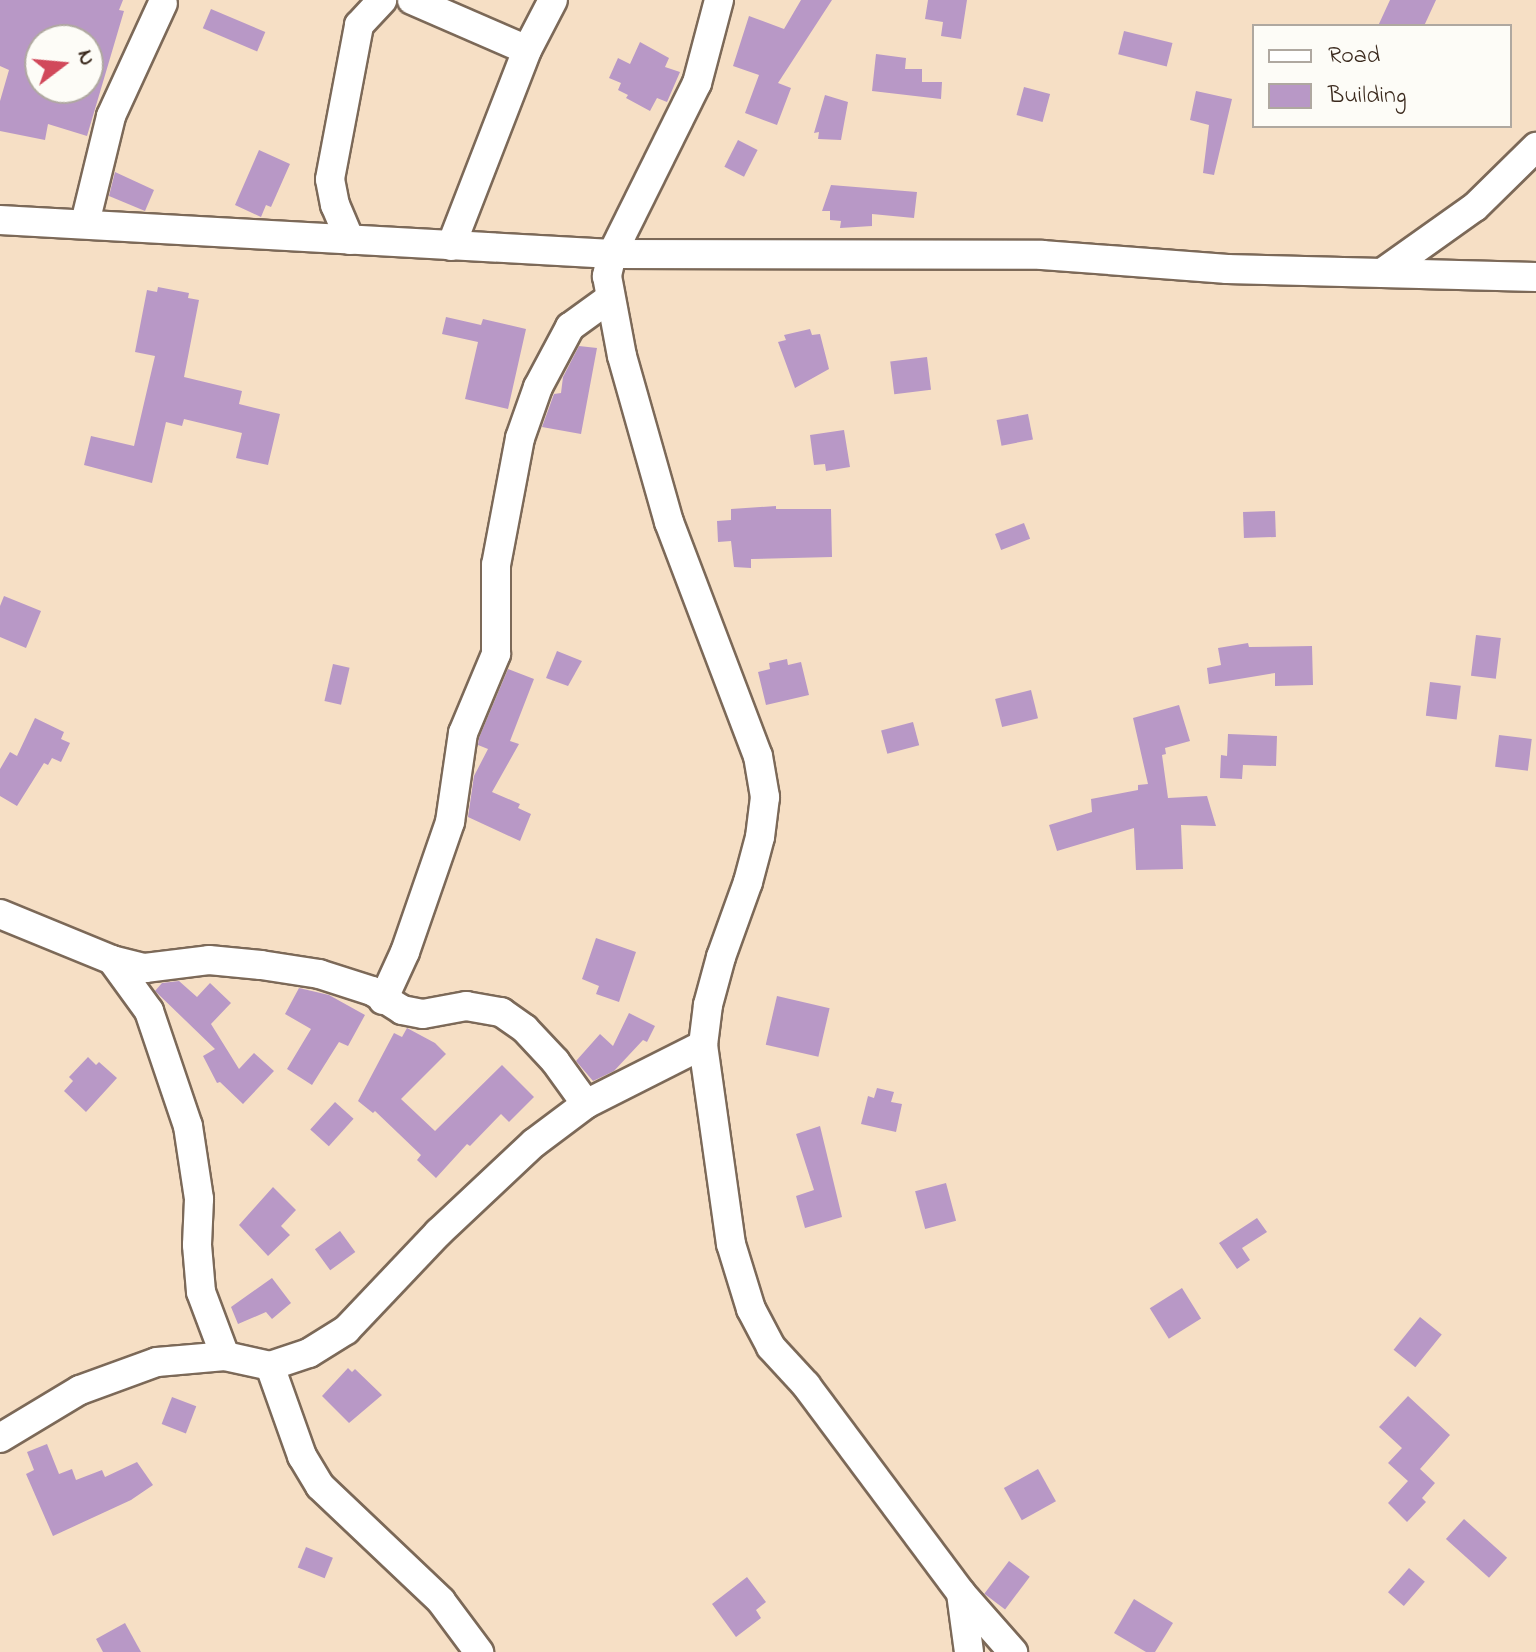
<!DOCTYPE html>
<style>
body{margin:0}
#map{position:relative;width:1536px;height:1652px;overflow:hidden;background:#f6dfc5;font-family:"Indie Flower",sans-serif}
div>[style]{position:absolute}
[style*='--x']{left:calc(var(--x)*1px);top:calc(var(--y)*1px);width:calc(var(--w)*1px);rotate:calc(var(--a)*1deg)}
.building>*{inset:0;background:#b898c6;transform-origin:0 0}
.roads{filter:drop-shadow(2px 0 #7c6958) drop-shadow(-2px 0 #7c6958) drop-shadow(0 2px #7c6958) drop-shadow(0 -2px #7c6958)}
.minor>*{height:28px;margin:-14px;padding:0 14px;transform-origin:14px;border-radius:14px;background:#fff}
span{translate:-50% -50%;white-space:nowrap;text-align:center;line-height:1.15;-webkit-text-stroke:8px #fdfcf7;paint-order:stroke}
.legend{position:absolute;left:1252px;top:24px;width:260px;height:104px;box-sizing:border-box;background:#fdfcf7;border:2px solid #afa8a0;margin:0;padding:10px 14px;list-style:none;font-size:24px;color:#3b2a1e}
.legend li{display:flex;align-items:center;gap:16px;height:40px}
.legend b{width:40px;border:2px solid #afa8a0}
.north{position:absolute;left:24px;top:24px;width:80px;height:80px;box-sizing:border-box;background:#fdfcf7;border:2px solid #afa8a0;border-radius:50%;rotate:74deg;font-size:22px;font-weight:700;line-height:32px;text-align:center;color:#3b2a1e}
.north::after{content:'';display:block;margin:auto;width:28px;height:36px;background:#d1495b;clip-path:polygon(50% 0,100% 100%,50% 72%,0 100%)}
</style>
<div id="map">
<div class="building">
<i style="clip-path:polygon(evenodd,0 0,123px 0,119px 10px,124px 11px,87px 136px,48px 124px,45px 140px,0 131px,0 101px,9px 70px,0 66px,0 0,40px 40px,88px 40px,88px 88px,40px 88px,40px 40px)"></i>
<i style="clip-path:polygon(801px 0,832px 0,778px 83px,791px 88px,777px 125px,745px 113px,759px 75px,733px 66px,749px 16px,784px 29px)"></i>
<i style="clip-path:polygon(928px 0,967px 0,961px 39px,941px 36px,943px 22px,925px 19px)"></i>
<i style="clip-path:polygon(1390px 0,1436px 0,1424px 26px,1378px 26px)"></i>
<i style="left:211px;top:9px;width:59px;height:21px;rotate:23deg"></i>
<i style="left:1124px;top:31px;width:50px;height:24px;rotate:14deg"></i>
<i style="clip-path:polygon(640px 42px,669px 58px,665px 67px,680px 72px,667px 102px,657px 98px,650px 111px,626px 98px,628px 95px,618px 90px,621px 83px,609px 78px,618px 58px,630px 64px)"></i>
<i style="clip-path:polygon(876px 54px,906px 58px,905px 69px,922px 69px,922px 82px,942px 82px,941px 99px,872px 91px)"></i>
<i style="left:1024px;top:87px;width:27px;height:29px;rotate:15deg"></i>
<i style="clip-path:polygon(1196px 91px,1232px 99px,1214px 175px,1203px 173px,1209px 125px,1190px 120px)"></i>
<i style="clip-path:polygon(825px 95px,848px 102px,841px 140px,818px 139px,819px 132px,814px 133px)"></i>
<i style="left:738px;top:140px;width:22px;height:30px;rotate:27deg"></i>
<i style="clip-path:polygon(259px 150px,290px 164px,271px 207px,266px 205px,261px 217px,235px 205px)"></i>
<i style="clip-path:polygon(115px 172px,154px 190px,145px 211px,109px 196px)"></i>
<i style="clip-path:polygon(831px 185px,917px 192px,914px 218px,872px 214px,872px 226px,840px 228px,841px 221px,830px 220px,830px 211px,822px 211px)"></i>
<i style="clip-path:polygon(158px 287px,189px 293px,188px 298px,199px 300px,184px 377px,242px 391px,239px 404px,280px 414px,268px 465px,236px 458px,242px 433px,184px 419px,182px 426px,166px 422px,152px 483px,84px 465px,91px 436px,134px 446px,155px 356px,135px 352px,147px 290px,157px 292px)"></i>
<i style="clip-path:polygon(446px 317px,481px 325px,483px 319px,526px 329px,508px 409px,465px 399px,478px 342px,442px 334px)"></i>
<i style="clip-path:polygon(810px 329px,812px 335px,820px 334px,829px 369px,795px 388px,778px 342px,786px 340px,784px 335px)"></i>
<i style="clip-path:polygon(579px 346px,597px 348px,581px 434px,542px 427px,554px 394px,561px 393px,563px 377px)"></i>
<i style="left:927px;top:357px;width:33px;height:37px;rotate:83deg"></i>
<i style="left:1028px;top:414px;width:26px;height:32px;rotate:79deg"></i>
<i style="clip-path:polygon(844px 430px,850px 467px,826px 471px,825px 464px,814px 465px,810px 435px)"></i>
<i style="clip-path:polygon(776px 506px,776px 509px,831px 509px,832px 557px,751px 559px,751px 568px,734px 567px,731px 541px,718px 542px,717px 521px,731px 520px,731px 509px)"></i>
<i style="left:1275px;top:511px;width:26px;height:32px;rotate:88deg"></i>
<i style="left:1024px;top:523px;width:17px;height:31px;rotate:69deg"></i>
<i style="clip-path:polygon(4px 596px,41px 611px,26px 648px,0 637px,0 606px)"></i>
<i style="left:1476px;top:635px;width:25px;height:41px;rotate:7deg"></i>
<i style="clip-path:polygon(1248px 643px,1249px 647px,1312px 646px,1313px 685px,1275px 686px,1275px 673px,1209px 684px,1207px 668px,1221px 665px,1218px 648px)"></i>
<i style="clip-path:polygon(557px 651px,582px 661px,568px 686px,546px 678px)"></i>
<i style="clip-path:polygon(787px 659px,788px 665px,801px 662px,809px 695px,766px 705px,758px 672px,770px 669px,769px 663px)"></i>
<i style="left:333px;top:664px;width:17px;height:38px;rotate:13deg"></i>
<i style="clip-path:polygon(508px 669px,534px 679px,510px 741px,519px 744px,492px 792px,520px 804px,518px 808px,531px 814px,520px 841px,468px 817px,474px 776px,488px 749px,478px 745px,479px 738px)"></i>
<i style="left:1430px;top:682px;width:31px;height:34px;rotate:7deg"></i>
<i style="left:1031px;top:690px;width:29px;height:37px;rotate:76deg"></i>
<i style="clip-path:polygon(1179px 705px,1190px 741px,1165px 748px,1166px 754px,1162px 755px,1168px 798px,1207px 796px,1216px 826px,1181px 825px,1183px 869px,1136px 870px,1134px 828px,1057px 851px,1049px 825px,1092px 812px,1091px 799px,1138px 790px,1138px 785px,1148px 784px,1133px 718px)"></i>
<i style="clip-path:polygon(35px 718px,64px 732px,61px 739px,70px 743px,61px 762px,52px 758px,48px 765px,44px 763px,17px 806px,0 796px,0 769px,10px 752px,17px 756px)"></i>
<i style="left:913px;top:722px;width:24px;height:33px;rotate:75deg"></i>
<i style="clip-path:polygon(1228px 734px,1277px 736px,1276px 766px,1243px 765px,1242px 779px,1220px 778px,1221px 755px,1227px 756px)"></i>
<i style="left:1499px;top:735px;width:33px;height:32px;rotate:7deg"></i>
<i style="clip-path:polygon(596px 938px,636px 952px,619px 1002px,596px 994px,599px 986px,582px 979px)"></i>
<i style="clip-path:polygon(179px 981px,197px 997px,210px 983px,231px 1003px,211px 1024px,239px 1069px,254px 1053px,274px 1071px,243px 1104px,220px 1082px,217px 1083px,203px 1056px,215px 1049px,155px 991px,162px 983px)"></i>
<i style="clip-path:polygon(299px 988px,329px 995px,365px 1015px,348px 1046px,339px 1042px,312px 1085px,287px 1069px,311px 1029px,285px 1014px)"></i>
<i style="left:777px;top:996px;width:54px;height:50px;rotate:13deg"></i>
<i style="clip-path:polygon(629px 1013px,655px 1026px,647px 1042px,643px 1040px,614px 1071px,593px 1081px,576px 1061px,600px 1034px,613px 1046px)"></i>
<i style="clip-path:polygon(407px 1028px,435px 1043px,446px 1054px,401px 1099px,435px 1131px,502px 1065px,534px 1097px,509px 1122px,501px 1114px,470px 1146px,467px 1144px,436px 1178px,417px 1160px,421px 1155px,375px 1111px,373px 1113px,358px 1101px,394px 1033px,402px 1037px)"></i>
<i style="clip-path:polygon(88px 1057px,96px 1065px,99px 1062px,117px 1078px,86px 1112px,64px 1091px,73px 1081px,69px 1077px)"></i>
<i style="clip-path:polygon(877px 1088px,894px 1092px,891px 1102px,902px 1104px,896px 1132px,861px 1124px,868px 1096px,874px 1098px)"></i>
<i style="left:335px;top:1102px;width:25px;height:37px;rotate:42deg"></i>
<i style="clip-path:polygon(820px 1126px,842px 1217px,805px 1228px,796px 1196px,814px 1190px,796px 1134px)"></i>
<i style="left:946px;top:1183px;width:39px;height:32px;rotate:75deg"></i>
<i style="clip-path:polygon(273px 1187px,296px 1210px,281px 1226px,290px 1235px,268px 1256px,239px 1225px)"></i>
<i style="clip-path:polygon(1257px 1218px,1267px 1232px,1242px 1248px,1250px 1260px,1237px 1269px,1219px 1243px)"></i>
<i style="left:340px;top:1231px;width:26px;height:31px;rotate:54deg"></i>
<i style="clip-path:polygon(272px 1278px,291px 1303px,272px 1319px,266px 1312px,238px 1324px,231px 1307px)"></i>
<i style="left:1182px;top:1288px;width:36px;height:38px;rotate:58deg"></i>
<i style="left:1420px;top:1317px;width:28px;height:42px;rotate:39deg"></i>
<i style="clip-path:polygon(348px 1368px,352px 1372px,355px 1369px,382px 1395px,349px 1423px,322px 1396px)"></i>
<i style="clip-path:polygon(1408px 1396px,1450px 1435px,1420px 1469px,1435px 1483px,1422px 1498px,1426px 1502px,1407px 1522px,1388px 1503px,1408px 1481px,1388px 1463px,1402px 1448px,1379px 1427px)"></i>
<i style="left:172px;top:1397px;width:26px;height:29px;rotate:21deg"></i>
<i style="clip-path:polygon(47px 1444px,59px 1474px,72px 1469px,76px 1480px,102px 1470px,105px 1477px,137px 1462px,153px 1485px,131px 1500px,53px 1536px,26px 1474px,34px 1470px,27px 1452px)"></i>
<i style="left:1038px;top:1469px;width:37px;height:39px;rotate:61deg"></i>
<i style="left:1464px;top:1519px;width:58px;height:27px;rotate:42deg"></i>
<i style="left:306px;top:1547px;width:29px;height:22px;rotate:22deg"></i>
<i style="left:1009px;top:1561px;width:26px;height:41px;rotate:37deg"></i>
<i style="left:1409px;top:1568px;width:21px;height:32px;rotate:41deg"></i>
<i style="clip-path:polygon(747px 1577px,766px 1602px,756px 1610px,761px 1618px,736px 1637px,712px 1604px)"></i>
<i style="clip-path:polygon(1134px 1599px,1173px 1623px,1155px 1652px,1146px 1652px,1114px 1633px)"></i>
<i style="clip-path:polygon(125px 1623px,141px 1652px,103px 1652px,96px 1639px)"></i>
</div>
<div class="roads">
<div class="minor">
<i style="--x:412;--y:0;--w:125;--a:23.5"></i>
<i style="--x:719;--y:0;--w:86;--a:104.8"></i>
<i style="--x:697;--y:83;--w:191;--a:116.4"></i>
<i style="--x:612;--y:254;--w:23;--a:103"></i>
<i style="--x:607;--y:276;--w:81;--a:79.4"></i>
<i style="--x:622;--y:356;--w:173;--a:74.2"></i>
<i style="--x:669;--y:522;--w:250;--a:69.2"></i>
<i style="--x:758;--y:756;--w:42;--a:80.3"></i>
<i style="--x:765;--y:797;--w:40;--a:97.1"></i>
<i style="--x:760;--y:837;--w:47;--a:104.9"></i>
<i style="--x:748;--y:882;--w:80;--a:109.8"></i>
<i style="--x:721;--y:957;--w:50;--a:105.2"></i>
<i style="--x:708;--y:1005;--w:40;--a:97.1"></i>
<i style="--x:703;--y:1045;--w:201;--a:82"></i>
<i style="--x:731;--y:1244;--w:68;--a:72.9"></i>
<i style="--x:751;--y:1309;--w:43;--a:62.2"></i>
<i style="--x:771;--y:1347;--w:52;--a:47.4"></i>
<i style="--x:806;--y:1385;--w:259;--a:53.3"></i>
<i style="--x:961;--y:1593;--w:79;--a:48.6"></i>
<i style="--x:0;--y:220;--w:613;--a:3.18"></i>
<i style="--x:612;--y:254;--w:430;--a:0.1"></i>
<i style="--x:1042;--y:255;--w:186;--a:4.3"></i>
<i style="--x:1227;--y:269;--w:309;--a:1.5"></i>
<i style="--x:85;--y:223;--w:110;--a:-76.3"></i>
<i style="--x:111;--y:116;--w:124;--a:-65.3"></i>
<i style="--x:350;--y:240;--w:38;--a:-113"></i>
<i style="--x:335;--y:205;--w:26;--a:-101"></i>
<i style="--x:330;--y:179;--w:157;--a:-79.3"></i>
<i style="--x:359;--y:25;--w:34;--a:-47"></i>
<i style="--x:451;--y:246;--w:210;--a:-68.8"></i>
<i style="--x:527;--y:50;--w:56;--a:-62.5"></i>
<i style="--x:1382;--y:273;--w:114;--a:-35.4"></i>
<i style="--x:1475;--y:207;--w:86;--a:-44.5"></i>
<i style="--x:0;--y:914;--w:121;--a:22.3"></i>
<i style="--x:112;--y:960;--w:63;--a:54"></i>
<i style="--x:149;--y:1011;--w:121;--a:71.3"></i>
<i style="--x:188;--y:1126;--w:74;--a:81.4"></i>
<i style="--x:199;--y:1199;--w:46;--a:92.5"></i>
<i style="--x:197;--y:1245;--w:47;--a:85.1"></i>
<i style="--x:201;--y:1292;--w:68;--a:69.4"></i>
<i style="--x:112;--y:960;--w:34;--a:14"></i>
<i style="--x:145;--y:968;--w:64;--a:-7.1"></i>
<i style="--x:209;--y:960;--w:52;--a:5.5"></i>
<i style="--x:261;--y:965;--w:59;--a:8.8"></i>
<i style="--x:319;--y:974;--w:56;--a:17.8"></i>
<i style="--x:372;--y:991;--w:36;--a:32"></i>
<i style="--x:402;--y:1010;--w:21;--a:11"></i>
<i style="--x:423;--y:1014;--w:44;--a:-10.5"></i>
<i style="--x:466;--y:1006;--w:36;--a:10"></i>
<i style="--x:501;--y:1012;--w:29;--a:35"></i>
<i style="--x:525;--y:1029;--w:44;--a:46.8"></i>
<i style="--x:555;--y:1061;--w:53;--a:54.2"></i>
<i style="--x:383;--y:1000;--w:53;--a:-65.4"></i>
<i style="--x:405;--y:952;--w:138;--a:-70.9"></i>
<i style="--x:450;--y:822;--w:90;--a:-81.7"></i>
<i style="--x:463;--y:733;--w:86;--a:-67.3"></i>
<i style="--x:496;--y:654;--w:89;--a:-90"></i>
<i style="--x:496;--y:565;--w:129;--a:-79.3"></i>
<i style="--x:520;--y:438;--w:54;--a:-70.6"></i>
<i style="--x:538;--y:387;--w:68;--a:-61.9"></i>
<i style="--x:570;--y:327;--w:49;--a:-35.9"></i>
<i style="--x:270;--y:1366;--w:96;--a:70.4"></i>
<i style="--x:302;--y:1456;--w:35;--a:59"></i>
<i style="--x:320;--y:1486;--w:167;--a:43.5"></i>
<i style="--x:441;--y:1601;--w:64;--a:53.3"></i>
<i style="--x:0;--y:1438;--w:93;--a:-31"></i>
<i style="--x:80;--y:1390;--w:82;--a:-20"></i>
<i style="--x:157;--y:1362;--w:68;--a:-5"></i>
<i style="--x:225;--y:1356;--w:46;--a:12.5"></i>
<i style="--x:270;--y:1366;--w:41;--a:-18.4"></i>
<i style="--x:309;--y:1353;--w:44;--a:-31.9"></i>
<i style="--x:346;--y:1330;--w:134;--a:-46.5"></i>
<i style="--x:438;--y:1233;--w:132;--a:-43.2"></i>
<i style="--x:534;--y:1143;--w:65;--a:-36.9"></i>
<i style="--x:586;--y:1104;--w:131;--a:-26.8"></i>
<i style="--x:961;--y:1593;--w:60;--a:82.3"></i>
</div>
</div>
<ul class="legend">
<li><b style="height:10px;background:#fff"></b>Road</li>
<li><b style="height:22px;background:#b898c6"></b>Building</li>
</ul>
<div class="north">N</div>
</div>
